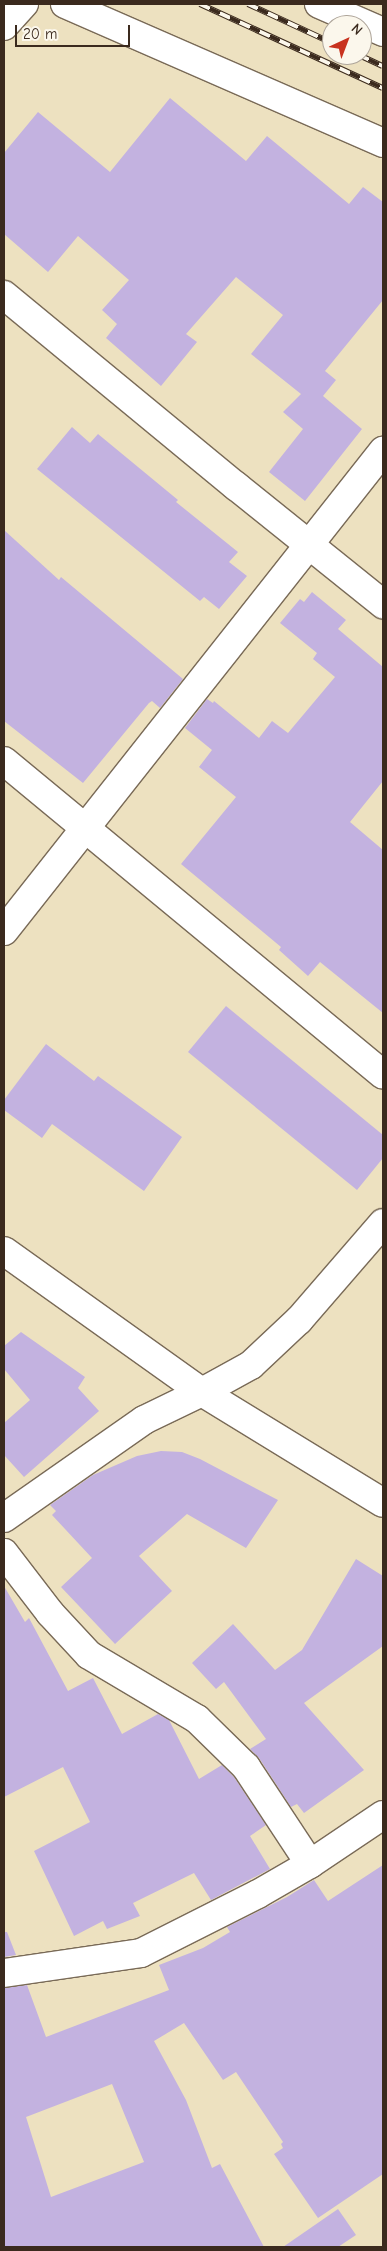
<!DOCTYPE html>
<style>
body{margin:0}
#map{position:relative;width:387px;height:2251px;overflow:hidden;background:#ede1c0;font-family:"Comic Neue",sans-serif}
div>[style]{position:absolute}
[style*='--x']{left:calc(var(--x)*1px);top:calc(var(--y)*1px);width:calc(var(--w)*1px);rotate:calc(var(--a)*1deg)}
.building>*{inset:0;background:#c3b2e0}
.roads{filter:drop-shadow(1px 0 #796a57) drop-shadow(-1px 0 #796a57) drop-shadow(0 1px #796a57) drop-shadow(0 -1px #796a57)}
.minor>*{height:28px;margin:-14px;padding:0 14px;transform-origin:14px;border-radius:14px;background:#fff}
.rail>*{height:5.5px;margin-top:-2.75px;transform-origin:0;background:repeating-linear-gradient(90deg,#fbf7ec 0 11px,#3b2a1e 0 22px);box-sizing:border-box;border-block:1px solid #3b2a1e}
span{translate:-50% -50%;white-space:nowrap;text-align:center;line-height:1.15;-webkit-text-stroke:4px #fbf7ec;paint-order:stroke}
.frame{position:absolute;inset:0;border:5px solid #3b2a1e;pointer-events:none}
.north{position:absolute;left:322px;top:15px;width:50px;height:50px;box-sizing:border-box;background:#fbf7ec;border:1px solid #aea59a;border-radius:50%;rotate:43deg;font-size:14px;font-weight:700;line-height:20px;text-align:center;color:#3b2a1e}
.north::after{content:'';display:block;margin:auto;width:18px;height:22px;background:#c8321e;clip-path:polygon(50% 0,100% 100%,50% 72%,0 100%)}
.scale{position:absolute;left:15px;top:25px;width:115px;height:22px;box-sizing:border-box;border:2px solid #3b2a1e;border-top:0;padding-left:6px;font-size:15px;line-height:18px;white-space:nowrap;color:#3b2a1e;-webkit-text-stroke:4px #fbf7ec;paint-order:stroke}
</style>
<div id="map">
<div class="building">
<i style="clip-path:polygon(170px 98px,246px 161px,267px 136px,349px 204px,363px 187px,383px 202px,383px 300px,325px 371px,336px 380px,323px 396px,362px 429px,305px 501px,269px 472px,303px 429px,283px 412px,301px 394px,251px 354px,283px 315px,236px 277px,186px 334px,197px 342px,161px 386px,106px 338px,117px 324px,102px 310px,129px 280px,78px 236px,48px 272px,4px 234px,4px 153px,38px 112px,110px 172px)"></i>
<i style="clip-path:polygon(72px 427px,90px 443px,98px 434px,178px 500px,176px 502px,238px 552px,229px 562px,247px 576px,219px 609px,204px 597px,200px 601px,37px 469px)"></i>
<i style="clip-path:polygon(4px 530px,59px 580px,61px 577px,183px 679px,160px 708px,152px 701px,149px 703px,83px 783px,4px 721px)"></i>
<i style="clip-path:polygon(312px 592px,346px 620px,338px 629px,383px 667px,383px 781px,350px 822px,383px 850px,383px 1013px,320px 962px,308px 976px,279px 950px,281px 947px,181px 864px,236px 797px,199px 767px,212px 750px,185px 728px,207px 699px,213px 703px,214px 701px,259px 738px,272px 721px,288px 733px,335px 677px,313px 659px,317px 653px,280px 623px,300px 599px,304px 602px)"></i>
<i style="clip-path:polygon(226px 1006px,383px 1135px,383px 1158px,357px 1190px,188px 1052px)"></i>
<i style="clip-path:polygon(46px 1044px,94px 1081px,98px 1076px,182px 1137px,144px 1191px,52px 1124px,42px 1138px,4px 1110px,4px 1100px)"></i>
<i style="clip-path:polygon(21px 1332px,85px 1377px,78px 1388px,99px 1411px,24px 1477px,4px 1455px,4px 1423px,30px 1400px,4px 1369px,4px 1346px)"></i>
<i style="clip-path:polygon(161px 1451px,182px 1452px,200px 1459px,278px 1500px,246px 1548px,187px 1514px,139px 1556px,172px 1591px,115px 1644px,61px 1587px,92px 1558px,52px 1515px,56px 1511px,50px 1505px,93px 1475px,137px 1456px)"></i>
<i style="clip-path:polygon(356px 1559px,383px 1576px,383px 1646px,304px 1703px,364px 1770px,304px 1813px,297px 1804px,291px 1807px,259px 1758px,250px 1749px,266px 1739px,224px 1682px,216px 1689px,192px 1663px,233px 1624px,275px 1670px,302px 1650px)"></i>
<i style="clip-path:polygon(4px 1586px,25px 1622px,29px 1618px,68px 1691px,93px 1678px,122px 1734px,158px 1714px,169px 1720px,199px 1779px,222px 1765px,234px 1777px,266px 1825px,250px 1836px,270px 1869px,211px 1900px,194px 1873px,133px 1903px,140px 1916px,107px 1929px,103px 1921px,74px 1936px,34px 1851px,90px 1822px,63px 1767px,4px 1797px)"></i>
<i style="clip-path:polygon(evenodd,383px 1865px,383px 2174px,318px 2218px,274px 2154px,283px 2148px,281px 2144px,283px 2142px,236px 2072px,223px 2080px,184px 2023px,154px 2041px,186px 2100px,212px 2168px,220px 2164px,264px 2247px,4px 2247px,4px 1988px,27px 1985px,46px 2037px,169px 1990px,159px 1965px,203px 1948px,230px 1932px,227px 1927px,287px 1897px,314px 1880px,328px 1901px,383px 1865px,112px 2084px,144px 2162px,51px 2197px,26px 2117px,112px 2084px)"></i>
<i style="clip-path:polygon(4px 1932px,7px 1932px,16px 1955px,4px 1957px)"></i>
<i style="clip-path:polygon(338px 2209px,356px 2235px,338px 2247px,283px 2247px)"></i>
</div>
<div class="roads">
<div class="minor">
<i style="--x:65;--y:4;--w:347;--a:23.6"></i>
<i style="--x:319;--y:4;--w:70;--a:23.6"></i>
<i style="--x:4;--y:26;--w:30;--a:-48"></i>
<i style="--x:4;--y:295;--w:301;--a:39.5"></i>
<i style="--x:236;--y:486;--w:189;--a:38.8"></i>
<i style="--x:4;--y:761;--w:492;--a:39.6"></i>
<i style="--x:4;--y:931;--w:612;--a:-51.71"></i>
<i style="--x:4;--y:1251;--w:243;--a:35.5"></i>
<i style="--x:202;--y:1392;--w:212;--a:31.5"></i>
<i style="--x:4;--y:1518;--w:171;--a:-35"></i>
<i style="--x:144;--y:1420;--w:64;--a:-25.8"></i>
<i style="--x:202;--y:1392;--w:56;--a:-28.9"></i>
<i style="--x:251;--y:1365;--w:66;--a:-43.2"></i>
<i style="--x:299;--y:1320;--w:128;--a:-49.1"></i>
<i style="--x:4;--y:1553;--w:76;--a:52.5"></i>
<i style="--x:50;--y:1613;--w:57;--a:47.1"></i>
<i style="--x:89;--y:1655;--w:126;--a:30.7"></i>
<i style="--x:197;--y:1719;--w:69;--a:44.4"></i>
<i style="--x:246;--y:1767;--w:116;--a:56.6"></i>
<i style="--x:4;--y:1973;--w:138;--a:-8.3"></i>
<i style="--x:141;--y:1953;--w:131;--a:-26.8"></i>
<i style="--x:258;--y:1894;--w:60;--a:-30"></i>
<i style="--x:310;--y:1864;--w:88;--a:-33.9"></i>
</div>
</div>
<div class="rail">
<i style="--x:200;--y:4;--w:201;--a:24.7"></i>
<i style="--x:248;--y:4;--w:93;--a:24.9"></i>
<i style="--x:359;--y:55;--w:26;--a:25"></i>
</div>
<div class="frame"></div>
<div class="north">N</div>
<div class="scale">20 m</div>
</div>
